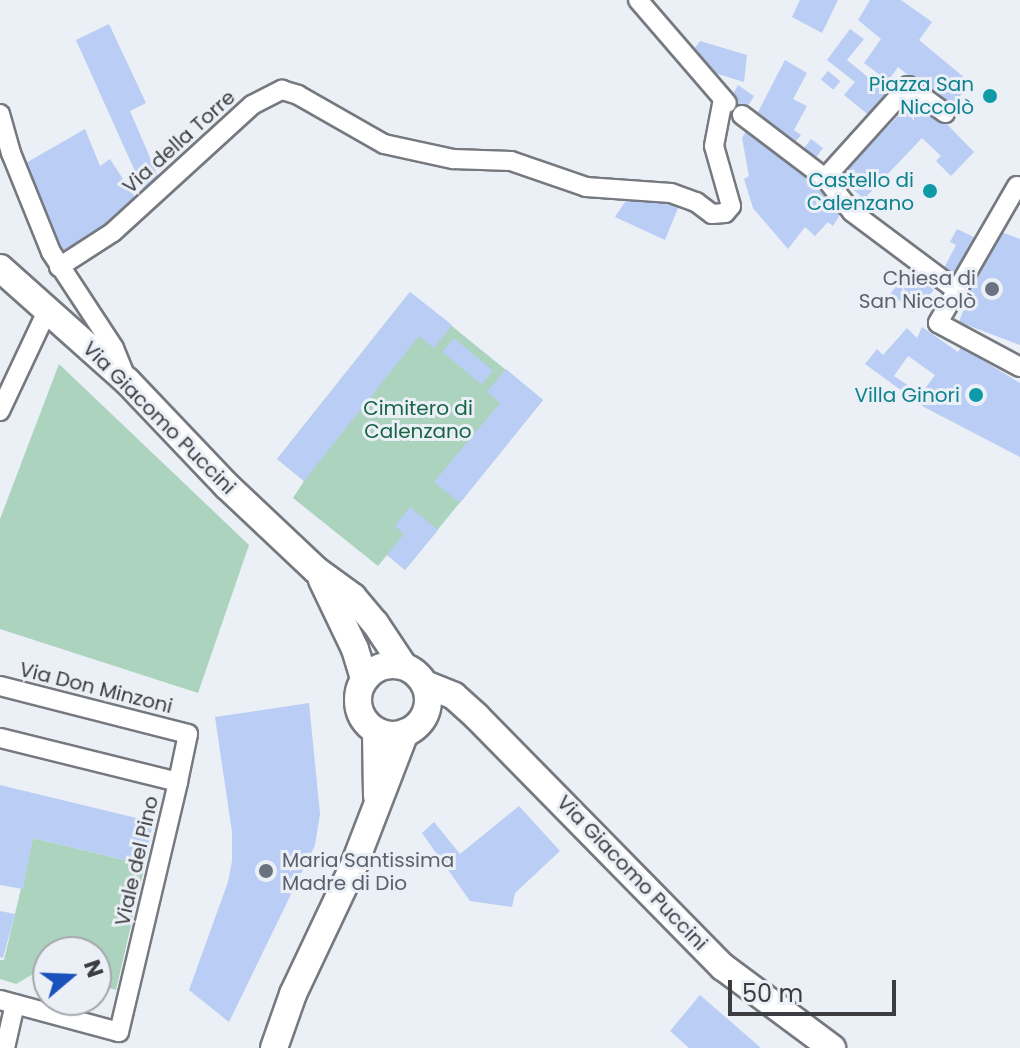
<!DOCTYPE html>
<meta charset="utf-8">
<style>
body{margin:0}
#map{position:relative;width:1020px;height:1048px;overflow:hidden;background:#ebeff6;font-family:Poppins,sans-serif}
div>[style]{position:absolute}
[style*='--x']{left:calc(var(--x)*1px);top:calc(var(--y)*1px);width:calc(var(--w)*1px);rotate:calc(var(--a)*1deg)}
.green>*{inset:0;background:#acd3be}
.building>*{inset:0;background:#b9cdf5;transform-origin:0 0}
.roads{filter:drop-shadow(2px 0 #76797f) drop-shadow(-2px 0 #76797f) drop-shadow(0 2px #76797f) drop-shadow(0 -2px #76797f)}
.street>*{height:18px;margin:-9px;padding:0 9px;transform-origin:9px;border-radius:9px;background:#fff}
.secondary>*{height:26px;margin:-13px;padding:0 13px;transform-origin:13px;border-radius:13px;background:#fff}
.secondary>.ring{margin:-13px;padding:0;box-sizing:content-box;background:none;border:26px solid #fff;border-radius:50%}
.dots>*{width:22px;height:22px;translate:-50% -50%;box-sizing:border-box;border:4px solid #ebeff6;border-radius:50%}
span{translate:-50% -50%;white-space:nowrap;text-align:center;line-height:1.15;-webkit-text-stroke:6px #ebeff6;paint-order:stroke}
.culture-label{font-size:20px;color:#0d838f}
.right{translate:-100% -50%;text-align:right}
.street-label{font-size:20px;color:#3b3d40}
.worship-label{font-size:20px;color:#5b616d}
.left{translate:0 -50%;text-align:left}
.park-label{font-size:20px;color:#186545}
.north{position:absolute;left:32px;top:936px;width:80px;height:80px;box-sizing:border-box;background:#ebeff6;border:2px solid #a5a8ad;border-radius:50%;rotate:71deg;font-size:22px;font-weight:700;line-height:32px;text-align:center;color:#3b3d40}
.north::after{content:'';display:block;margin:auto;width:28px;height:36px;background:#1951bd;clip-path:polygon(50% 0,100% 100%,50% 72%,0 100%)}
.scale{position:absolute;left:728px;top:980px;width:168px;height:36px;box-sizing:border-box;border:4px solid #3b3d40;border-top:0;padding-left:10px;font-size:24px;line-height:28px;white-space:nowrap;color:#3b3d40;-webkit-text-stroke:6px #ebeff6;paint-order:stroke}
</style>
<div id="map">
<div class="green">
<i style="clip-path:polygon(410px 292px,543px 400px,405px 570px,387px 555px,378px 566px,293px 498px,304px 481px,277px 459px)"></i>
<i style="clip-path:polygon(59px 364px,249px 545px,198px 693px,0 629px,0 519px)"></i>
<i style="clip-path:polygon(33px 838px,145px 865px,116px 990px,96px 984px,96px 952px,48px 952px,48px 972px,40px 970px,16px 984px,0 979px,0 960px,4px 960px)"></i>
</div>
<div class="building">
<i style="clip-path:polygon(800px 0,838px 0,822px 33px,792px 17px)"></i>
<i style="clip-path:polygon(870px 0,901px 0,932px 22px,919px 40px,971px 83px,949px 109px,898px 67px,888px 81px,864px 63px,881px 39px,858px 20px)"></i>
<i style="clip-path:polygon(109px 24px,146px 103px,130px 111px,160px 181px,143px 189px,76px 40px)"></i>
<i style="clip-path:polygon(850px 29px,864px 39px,847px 60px,891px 96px,871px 117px,844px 95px,855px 82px,827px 60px)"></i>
<i style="clip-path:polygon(700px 41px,747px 55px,744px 82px,708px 71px,691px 53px)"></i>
<i style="clip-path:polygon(785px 60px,807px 73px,793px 99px,807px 106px,794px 130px,801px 135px,796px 141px,757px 114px)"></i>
<i style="left:828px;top:71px;width:16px;height:11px;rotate:40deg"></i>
<i style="clip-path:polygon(738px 85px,754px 96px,739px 120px,725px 108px)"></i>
<i style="clip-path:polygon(911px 105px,935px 112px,974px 152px,951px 176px,936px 161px,941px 156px,922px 138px,864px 199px,839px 177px,901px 113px,905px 116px)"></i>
<i style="clip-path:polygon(750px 125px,833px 194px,828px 201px,841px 213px,833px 226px,828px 222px,815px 236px,805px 227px,788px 249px,753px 208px,744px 179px,749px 176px,742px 138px)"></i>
<i style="clip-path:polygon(85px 129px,100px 166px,110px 159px,138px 202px,63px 251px,26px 163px)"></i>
<i style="left:811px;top:139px;width:15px;height:14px;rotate:37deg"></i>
<i style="clip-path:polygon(631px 193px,680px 203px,665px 240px,615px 217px)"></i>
<i style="clip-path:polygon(957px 229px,980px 240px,959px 282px,942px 272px,956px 245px,950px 242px)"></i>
<i style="clip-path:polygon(993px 229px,1020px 239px,1020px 345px,959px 322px)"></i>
<i style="left:910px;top:270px;width:31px;height:30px;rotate:40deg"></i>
<i style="clip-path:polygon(410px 292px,452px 325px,434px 348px,419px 336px,304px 481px,277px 459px)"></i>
<i style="clip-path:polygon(evenodd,922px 327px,958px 352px,961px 347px,1020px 383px,1020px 457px,924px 407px,865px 364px,877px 349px,883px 355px,907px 328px,917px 338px,922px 327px,908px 356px,935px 375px,921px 394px,894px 376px,908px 356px)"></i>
<i style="left:454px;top:338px;width:51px;height:18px;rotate:40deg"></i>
<i style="clip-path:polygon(506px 369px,543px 400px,460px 503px,434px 482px,500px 403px,487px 392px)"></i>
<i style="clip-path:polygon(410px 507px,438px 530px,405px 570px,387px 555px,404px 534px,395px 526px)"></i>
<i style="clip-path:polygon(309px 703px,320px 814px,315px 845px,229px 1022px,189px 990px,228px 882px,232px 861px,232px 832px,215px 717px)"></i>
<i style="clip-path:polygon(0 785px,153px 822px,145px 865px,33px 838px,23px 889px,0 885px)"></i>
<i style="clip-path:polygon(519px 806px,560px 851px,515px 893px,512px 907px,470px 901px,422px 833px,434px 822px,460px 854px)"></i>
<i style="clip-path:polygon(0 911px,15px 914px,3px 958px,0 957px)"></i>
<i style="clip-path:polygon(700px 995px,761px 1048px,689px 1048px,670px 1031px)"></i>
</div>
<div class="roads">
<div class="street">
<i style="--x:638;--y:0;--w:136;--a:49.2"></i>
<i style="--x:0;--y:114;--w:41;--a:74.2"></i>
<i style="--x:11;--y:153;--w:107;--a:68"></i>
<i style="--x:51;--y:252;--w:115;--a:56.7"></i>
<i style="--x:114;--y:348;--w:29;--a:68"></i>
<i style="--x:742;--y:115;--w:104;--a:37.2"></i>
<i style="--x:825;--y:178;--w:43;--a:51.5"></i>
<i style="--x:852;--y:212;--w:134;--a:36.8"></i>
<i style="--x:825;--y:178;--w:124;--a:-47.9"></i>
<i style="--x:908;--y:86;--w:46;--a:36.1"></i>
<i style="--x:1017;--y:186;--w:158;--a:120"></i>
<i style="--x:938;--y:323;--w:93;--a:28.2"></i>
<i style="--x:59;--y:267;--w:64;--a:-32.9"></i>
<i style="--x:113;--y:232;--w:188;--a:-42.4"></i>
<i style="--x:252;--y:105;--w:34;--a:-27"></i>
<i style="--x:282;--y:90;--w:17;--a:17"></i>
<i style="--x:298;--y:95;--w:99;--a:29.7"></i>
<i style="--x:384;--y:144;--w:71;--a:12.3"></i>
<i style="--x:453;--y:159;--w:58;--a:2"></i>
<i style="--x:511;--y:161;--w:79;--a:19.1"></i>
<i style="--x:586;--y:187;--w:85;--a:4"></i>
<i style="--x:671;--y:193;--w:27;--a:20"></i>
<i style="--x:696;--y:202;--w:20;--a:37"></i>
<i style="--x:712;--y:214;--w:13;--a:-4"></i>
<i style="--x:725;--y:213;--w:9;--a:-49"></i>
<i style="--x:731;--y:206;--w:62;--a:-105.8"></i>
<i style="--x:714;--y:146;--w:48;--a:-79.2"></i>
<i style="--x:0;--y:411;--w:113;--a:-64.8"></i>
<i style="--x:0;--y:686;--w:194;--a:14.3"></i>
<i style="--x:188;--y:734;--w:49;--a:101.8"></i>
<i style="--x:178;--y:782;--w:183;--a:-166.1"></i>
<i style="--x:0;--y:1000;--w:123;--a:15.1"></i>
<i style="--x:119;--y:1032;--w:257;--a:-76.7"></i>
<i style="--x:5;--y:1048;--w:45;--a:-77.2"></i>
</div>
<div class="secondary">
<i style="--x:0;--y:268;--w:170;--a:41.7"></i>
<i style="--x:127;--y:381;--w:145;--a:46.4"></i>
<i style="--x:227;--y:486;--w:122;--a:43.3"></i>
<i style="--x:316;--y:570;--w:46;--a:36.1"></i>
<i style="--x:353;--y:597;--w:34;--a:50"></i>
<i style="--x:375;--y:623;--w:50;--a:56.3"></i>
<i style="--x:322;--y:580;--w:76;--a:64.4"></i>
<i style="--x:355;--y:649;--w:31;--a:73"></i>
<i class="ring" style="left:358px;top:665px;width:44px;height:44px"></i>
<i style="--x:425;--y:684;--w:31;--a:22"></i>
<i style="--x:454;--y:696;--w:31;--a:42"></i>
<i style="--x:477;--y:717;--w:351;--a:45.5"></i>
<i style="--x:723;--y:967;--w:136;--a:36.6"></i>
<i style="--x:376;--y:731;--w:65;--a:89.1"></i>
<i style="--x:274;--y:1048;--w:57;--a:-70.6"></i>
<i style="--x:293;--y:994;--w:143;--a:-64.7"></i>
<i style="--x:354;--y:865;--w:142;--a:-68.9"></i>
</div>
</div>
<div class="dots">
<i style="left:990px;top:96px;background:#0f9aa8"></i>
<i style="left:930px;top:191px;background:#0f9aa8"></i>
<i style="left:992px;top:289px;background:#6b7280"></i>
<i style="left:976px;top:395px;background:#0f9aa8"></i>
<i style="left:266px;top:871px;background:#6b7280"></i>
</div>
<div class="culture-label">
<span class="right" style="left:974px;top:96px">Piazza San<br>Niccolò</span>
<span class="right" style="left:914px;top:192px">Castello di<br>Calenzano</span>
<span class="right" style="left:960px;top:395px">Villa Ginori</span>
</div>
<div class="street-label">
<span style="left:179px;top:142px;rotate:-42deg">Via della Torre</span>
<span style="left:159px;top:418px;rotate:45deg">Via Giacomo Puccini</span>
<span style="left:96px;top:688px;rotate:14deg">Via Don Minzoni</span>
<span style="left:137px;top:861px;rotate:-77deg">Viale del Pino</span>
<span style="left:632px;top:873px;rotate:46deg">Via Giacomo Puccini</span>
</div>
<div class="worship-label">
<span class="right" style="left:976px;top:290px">Chiesa di<br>San Niccolò</span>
<span class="left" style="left:282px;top:872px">Maria Santissima<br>Madre di Dio</span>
</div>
<div class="park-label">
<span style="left:418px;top:420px">Cimitero di<br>Calenzano</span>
</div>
<div class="north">N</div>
<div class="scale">50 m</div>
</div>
